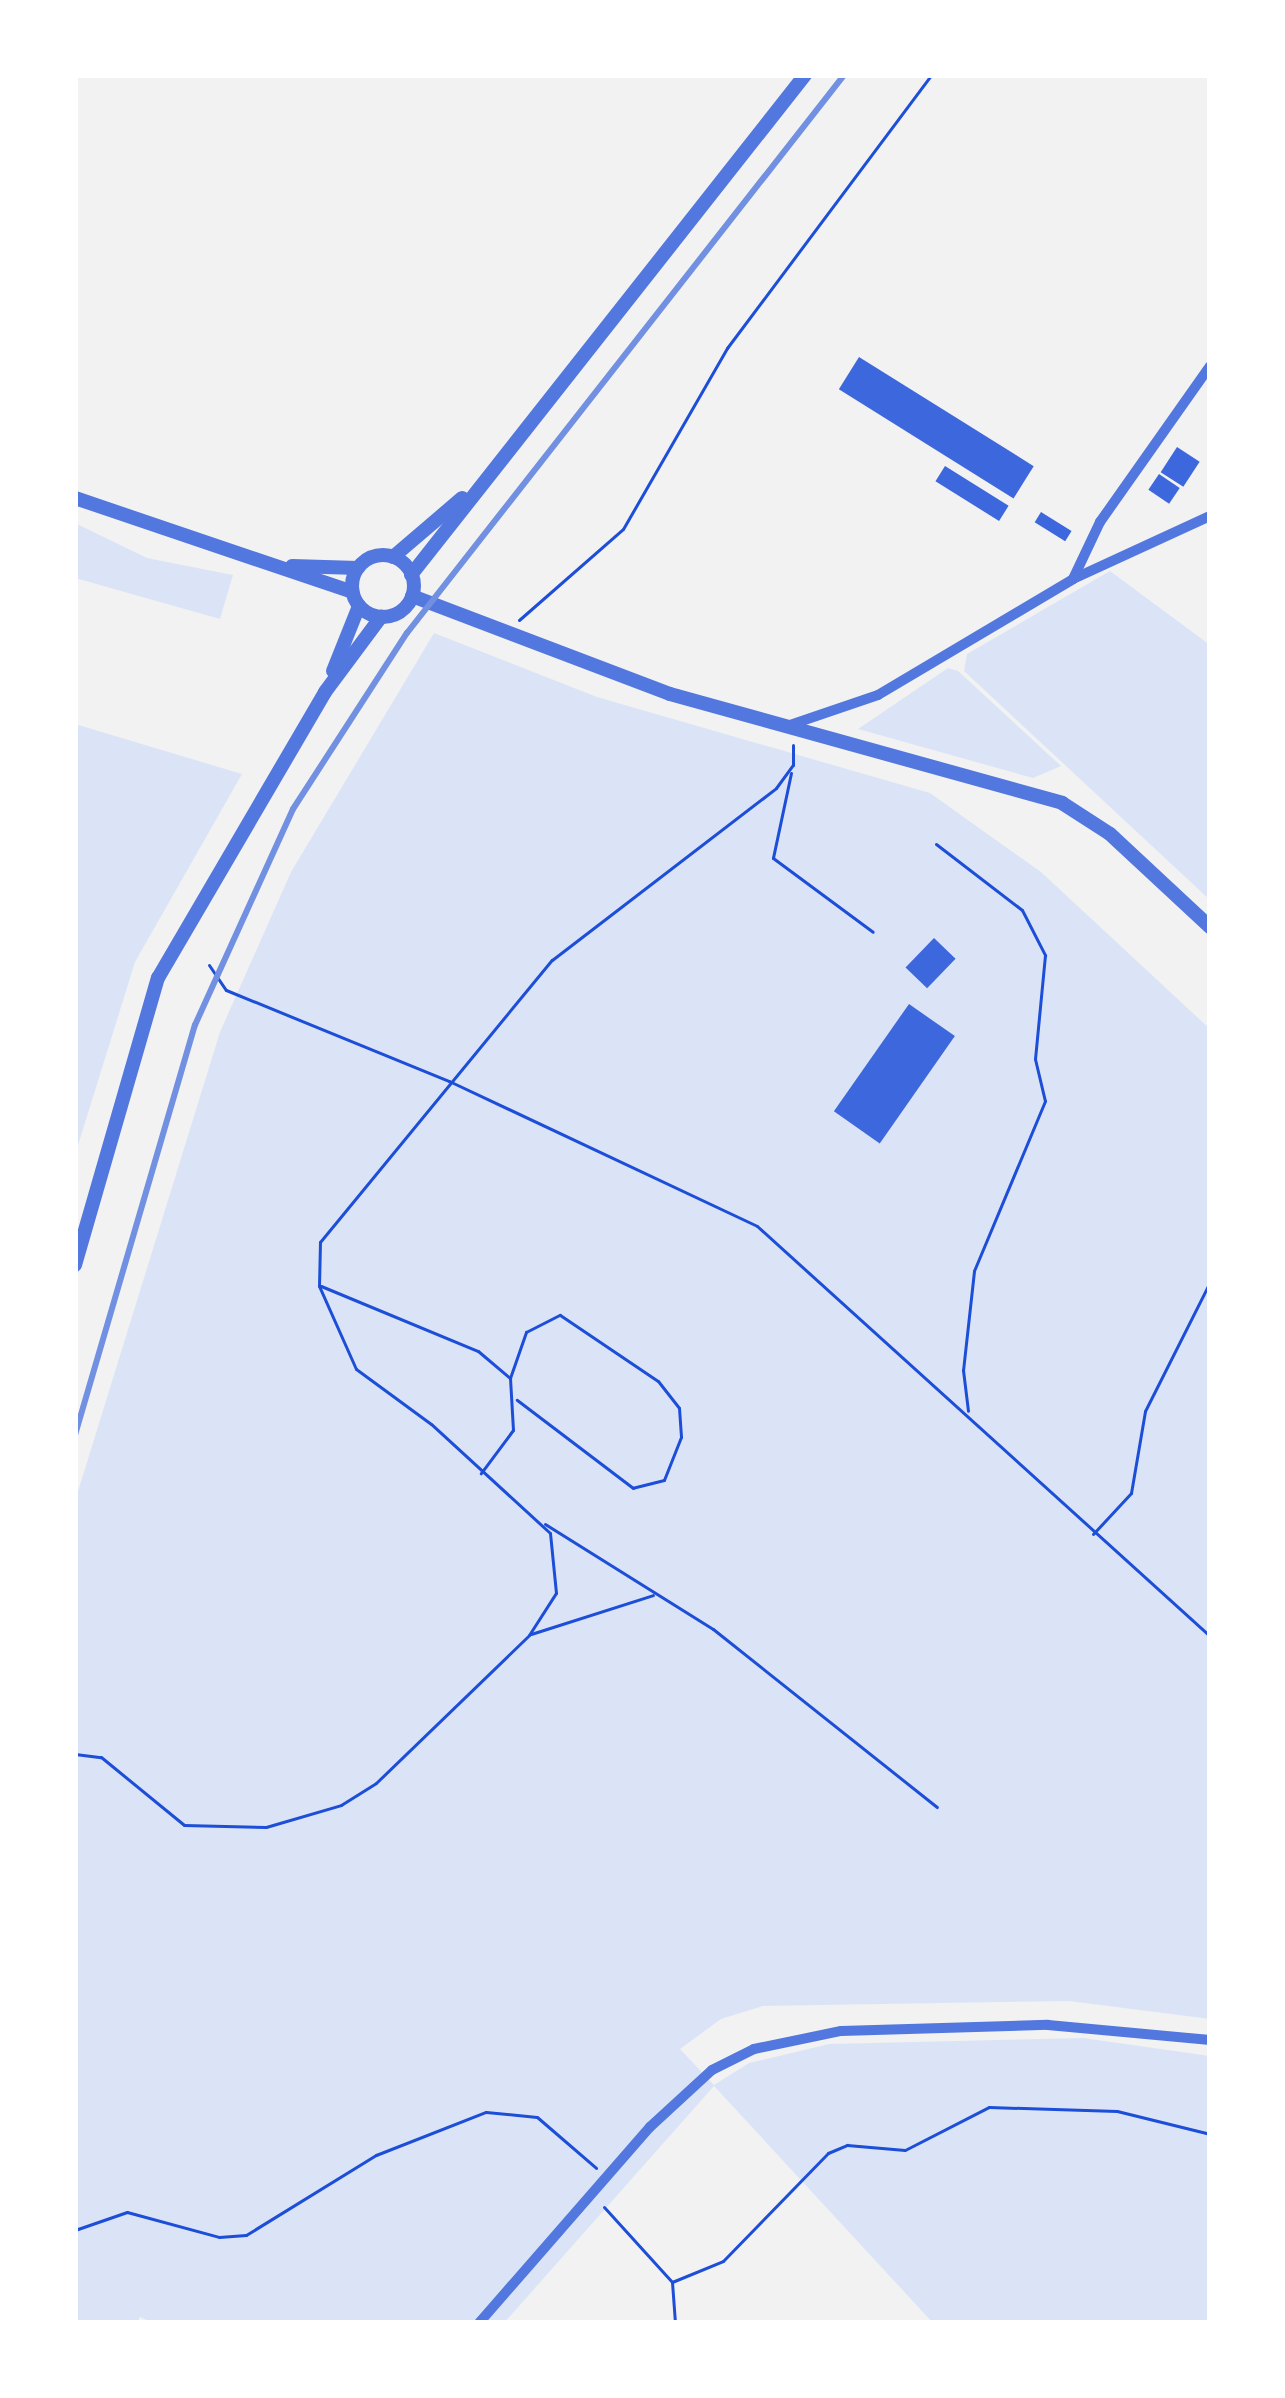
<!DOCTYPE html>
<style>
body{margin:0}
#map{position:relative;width:1285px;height:2398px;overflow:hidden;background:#f2f2f2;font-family:"PT Sans Narrow",sans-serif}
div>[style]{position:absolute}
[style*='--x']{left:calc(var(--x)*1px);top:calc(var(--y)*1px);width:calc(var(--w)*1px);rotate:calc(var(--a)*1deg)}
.green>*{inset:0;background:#dbe4f7}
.building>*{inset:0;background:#3d67dc;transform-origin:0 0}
.path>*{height:3px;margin:-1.5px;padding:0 1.5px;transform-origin:1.5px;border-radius:1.5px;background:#1d4ed8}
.minor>*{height:10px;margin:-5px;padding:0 5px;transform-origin:5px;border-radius:5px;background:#5277de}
.tertiary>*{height:14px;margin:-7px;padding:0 7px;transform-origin:7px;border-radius:7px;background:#5277de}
.tertiary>.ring{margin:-7px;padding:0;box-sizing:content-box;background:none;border:14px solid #5277de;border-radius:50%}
.rail>*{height:6px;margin:-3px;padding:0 3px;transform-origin:3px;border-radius:3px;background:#7290e2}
span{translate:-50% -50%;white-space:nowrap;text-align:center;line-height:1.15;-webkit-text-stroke:12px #fff;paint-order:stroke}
.frame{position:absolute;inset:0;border:78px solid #fff;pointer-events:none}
</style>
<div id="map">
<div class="green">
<i style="clip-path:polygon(75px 523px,147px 558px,233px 575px,220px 619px,75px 578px)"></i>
<i style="clip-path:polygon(1110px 571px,1210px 645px,1210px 900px,964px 671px,967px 654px)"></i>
<i style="clip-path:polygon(434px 633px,597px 697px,930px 793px,1041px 872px,1210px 1029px,1210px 2019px,1069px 2001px,763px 2006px,721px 2019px,680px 2049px,714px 2085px,749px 2063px,829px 2044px,1083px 2038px,1210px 2056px,1210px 2323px,933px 2323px,714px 2086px,504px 2323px,153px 2323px,140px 2317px,137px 2323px,75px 2323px,75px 1501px,220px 1032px,291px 872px)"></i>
<i style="clip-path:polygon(948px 668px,958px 671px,1061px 766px,1033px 778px,858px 729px)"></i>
<i style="clip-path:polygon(75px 724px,242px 774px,135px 962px,75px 1155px)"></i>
</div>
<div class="building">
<i style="left:859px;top:357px;width:206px;height:38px;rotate:32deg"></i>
<i style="left:1177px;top:447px;width:27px;height:30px;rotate:33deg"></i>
<i style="left:945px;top:466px;width:75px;height:18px;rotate:32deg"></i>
<i style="left:1159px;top:474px;width:25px;height:19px;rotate:34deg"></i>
<i style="left:1041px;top:512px;width:36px;height:12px;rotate:32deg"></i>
<i style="left:934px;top:938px;width:30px;height:41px;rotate:44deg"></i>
<i style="left:909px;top:1004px;width:56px;height:131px;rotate:35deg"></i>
</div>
<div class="path">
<i style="--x:519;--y:620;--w:138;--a:-41.2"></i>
<i style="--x:623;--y:529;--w:209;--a:-60.1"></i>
<i style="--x:727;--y:348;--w:341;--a:-53.2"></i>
<i style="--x:791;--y:773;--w:87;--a:102"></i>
<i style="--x:773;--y:858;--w:124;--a:36.5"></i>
<i style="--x:936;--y:844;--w:108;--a:37.5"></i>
<i style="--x:1022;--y:910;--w:51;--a:62.9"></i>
<i style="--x:1045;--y:955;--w:104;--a:95.5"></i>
<i style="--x:1035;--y:1059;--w:43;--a:76.6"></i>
<i style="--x:1045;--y:1101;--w:184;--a:112.7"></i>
<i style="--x:974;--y:1271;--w:100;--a:96.3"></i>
<i style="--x:963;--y:1370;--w:41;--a:83"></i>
<i style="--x:209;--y:965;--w:30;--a:56"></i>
<i style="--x:226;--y:990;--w:241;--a:22.2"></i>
<i style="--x:449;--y:1081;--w:340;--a:25.2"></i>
<i style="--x:757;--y:1226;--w:611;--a:42.15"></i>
<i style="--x:321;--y:1286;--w:170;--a:22.5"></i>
<i style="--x:478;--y:1351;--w:42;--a:40.2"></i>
<i style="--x:510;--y:1378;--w:52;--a:86.7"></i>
<i style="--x:513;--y:1430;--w:54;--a:126.7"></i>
<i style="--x:510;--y:1378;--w:49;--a:-70.8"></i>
<i style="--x:526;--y:1332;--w:38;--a:-27"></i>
<i style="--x:560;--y:1315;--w:118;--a:34"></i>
<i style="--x:658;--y:1381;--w:34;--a:52"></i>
<i style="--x:679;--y:1408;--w:29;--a:86"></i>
<i style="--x:681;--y:1437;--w:46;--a:111.6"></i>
<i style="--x:664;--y:1480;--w:32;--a:166"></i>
<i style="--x:633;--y:1488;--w:146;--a:-142.8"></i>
<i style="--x:545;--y:1524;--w:198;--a:32"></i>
<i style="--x:713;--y:1629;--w:286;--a:38.5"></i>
<i style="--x:1093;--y:1534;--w:56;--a:-47.2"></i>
<i style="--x:1131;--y:1493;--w:83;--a:-80.3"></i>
<i style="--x:1145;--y:1411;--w:144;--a:-63.3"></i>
<i style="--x:531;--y:1634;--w:128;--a:-17.7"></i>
<i style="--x:75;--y:1754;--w:26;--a:7"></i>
<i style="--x:101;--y:1757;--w:107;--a:39.3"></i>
<i style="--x:184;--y:1825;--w:82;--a:1.4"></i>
<i style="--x:266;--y:1827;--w:78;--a:-16.3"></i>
<i style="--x:341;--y:1805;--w:41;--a:-32.2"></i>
<i style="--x:376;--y:1783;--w:213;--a:-44"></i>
<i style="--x:529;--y:1635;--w:50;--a:-57.3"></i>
<i style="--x:556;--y:1593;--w:60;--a:-95.7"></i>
<i style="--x:550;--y:1533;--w:161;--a:-137.5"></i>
<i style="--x:431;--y:1424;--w:93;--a:-143.7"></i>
<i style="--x:356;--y:1369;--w:91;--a:-114"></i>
<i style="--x:319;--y:1286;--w:44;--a:-88.7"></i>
<i style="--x:320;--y:1242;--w:365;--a:-50.6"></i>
<i style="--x:552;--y:960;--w:282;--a:-37.5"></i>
<i style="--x:776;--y:788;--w:29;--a:-54"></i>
<i style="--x:793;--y:765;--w:20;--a:-90"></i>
<i style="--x:604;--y:2207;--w:101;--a:47.8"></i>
<i style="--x:672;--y:2282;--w:41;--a:85.8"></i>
<i style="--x:75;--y:2230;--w:55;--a:-19.1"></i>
<i style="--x:127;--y:2212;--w:95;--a:15.2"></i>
<i style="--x:219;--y:2237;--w:27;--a:-4"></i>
<i style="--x:246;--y:2235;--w:153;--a:-31.6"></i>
<i style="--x:376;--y:2155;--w:118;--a:-21.4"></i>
<i style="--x:486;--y:2112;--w:51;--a:5.6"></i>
<i style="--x:537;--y:2117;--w:78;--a:40.8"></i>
<i style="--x:672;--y:2282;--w:55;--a:-22.4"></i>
<i style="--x:723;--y:2261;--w:151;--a:-45.8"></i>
<i style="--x:828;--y:2153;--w:21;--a:-23"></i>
<i style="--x:847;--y:2145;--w:58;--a:4.9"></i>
<i style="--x:905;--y:2150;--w:94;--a:-27.1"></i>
<i style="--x:989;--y:2107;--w:128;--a:1.8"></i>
<i style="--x:1117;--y:2111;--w:96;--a:13.9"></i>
</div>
<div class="minor">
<i style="--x:1073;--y:579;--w:63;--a:-64.7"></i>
<i style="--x:1100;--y:522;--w:191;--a:-54.8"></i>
<i style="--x:790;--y:725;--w:93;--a:-18.8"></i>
<i style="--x:878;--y:695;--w:227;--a:-30.7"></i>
<i style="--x:1073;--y:579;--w:151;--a:-24.7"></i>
<i style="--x:479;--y:2323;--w:260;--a:-48.9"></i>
<i style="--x:650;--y:2127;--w:84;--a:-42.6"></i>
<i style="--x:712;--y:2070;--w:47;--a:-26.6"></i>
<i style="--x:754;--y:2049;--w:89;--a:-11.7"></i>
<i style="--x:841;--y:2031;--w:207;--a:-1.7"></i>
<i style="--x:1048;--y:2025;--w:163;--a:5.3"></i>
</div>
<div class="tertiary">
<i style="--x:75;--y:498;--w:293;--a:18.7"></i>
<i class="ring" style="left:352px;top:555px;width:48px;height:48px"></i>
<i style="--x:393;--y:557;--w:91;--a:-40.5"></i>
<i style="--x:292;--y:566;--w:66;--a:1.7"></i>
<i style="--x:411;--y:575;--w:637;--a:-51.76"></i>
<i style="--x:412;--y:596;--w:276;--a:20.8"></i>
<i style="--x:670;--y:694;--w:407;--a:15.5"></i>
<i style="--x:1062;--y:803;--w:57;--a:32.9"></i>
<i style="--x:1110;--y:834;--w:137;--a:42.9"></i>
<i style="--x:333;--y:671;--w:70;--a:-68.2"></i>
<i style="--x:75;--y:1265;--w:299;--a:-73.9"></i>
<i style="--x:158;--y:978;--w:331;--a:-59.7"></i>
<i style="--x:325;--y:692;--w:94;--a:-53.3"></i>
</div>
<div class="rail">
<i style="--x:75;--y:1435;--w:427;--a:-73.7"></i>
<i style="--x:195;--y:1025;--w:237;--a:-65.6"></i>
<i style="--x:293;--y:809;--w:210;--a:-57.1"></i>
<i style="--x:407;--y:633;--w:709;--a:-51.93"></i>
</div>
<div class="frame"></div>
</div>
